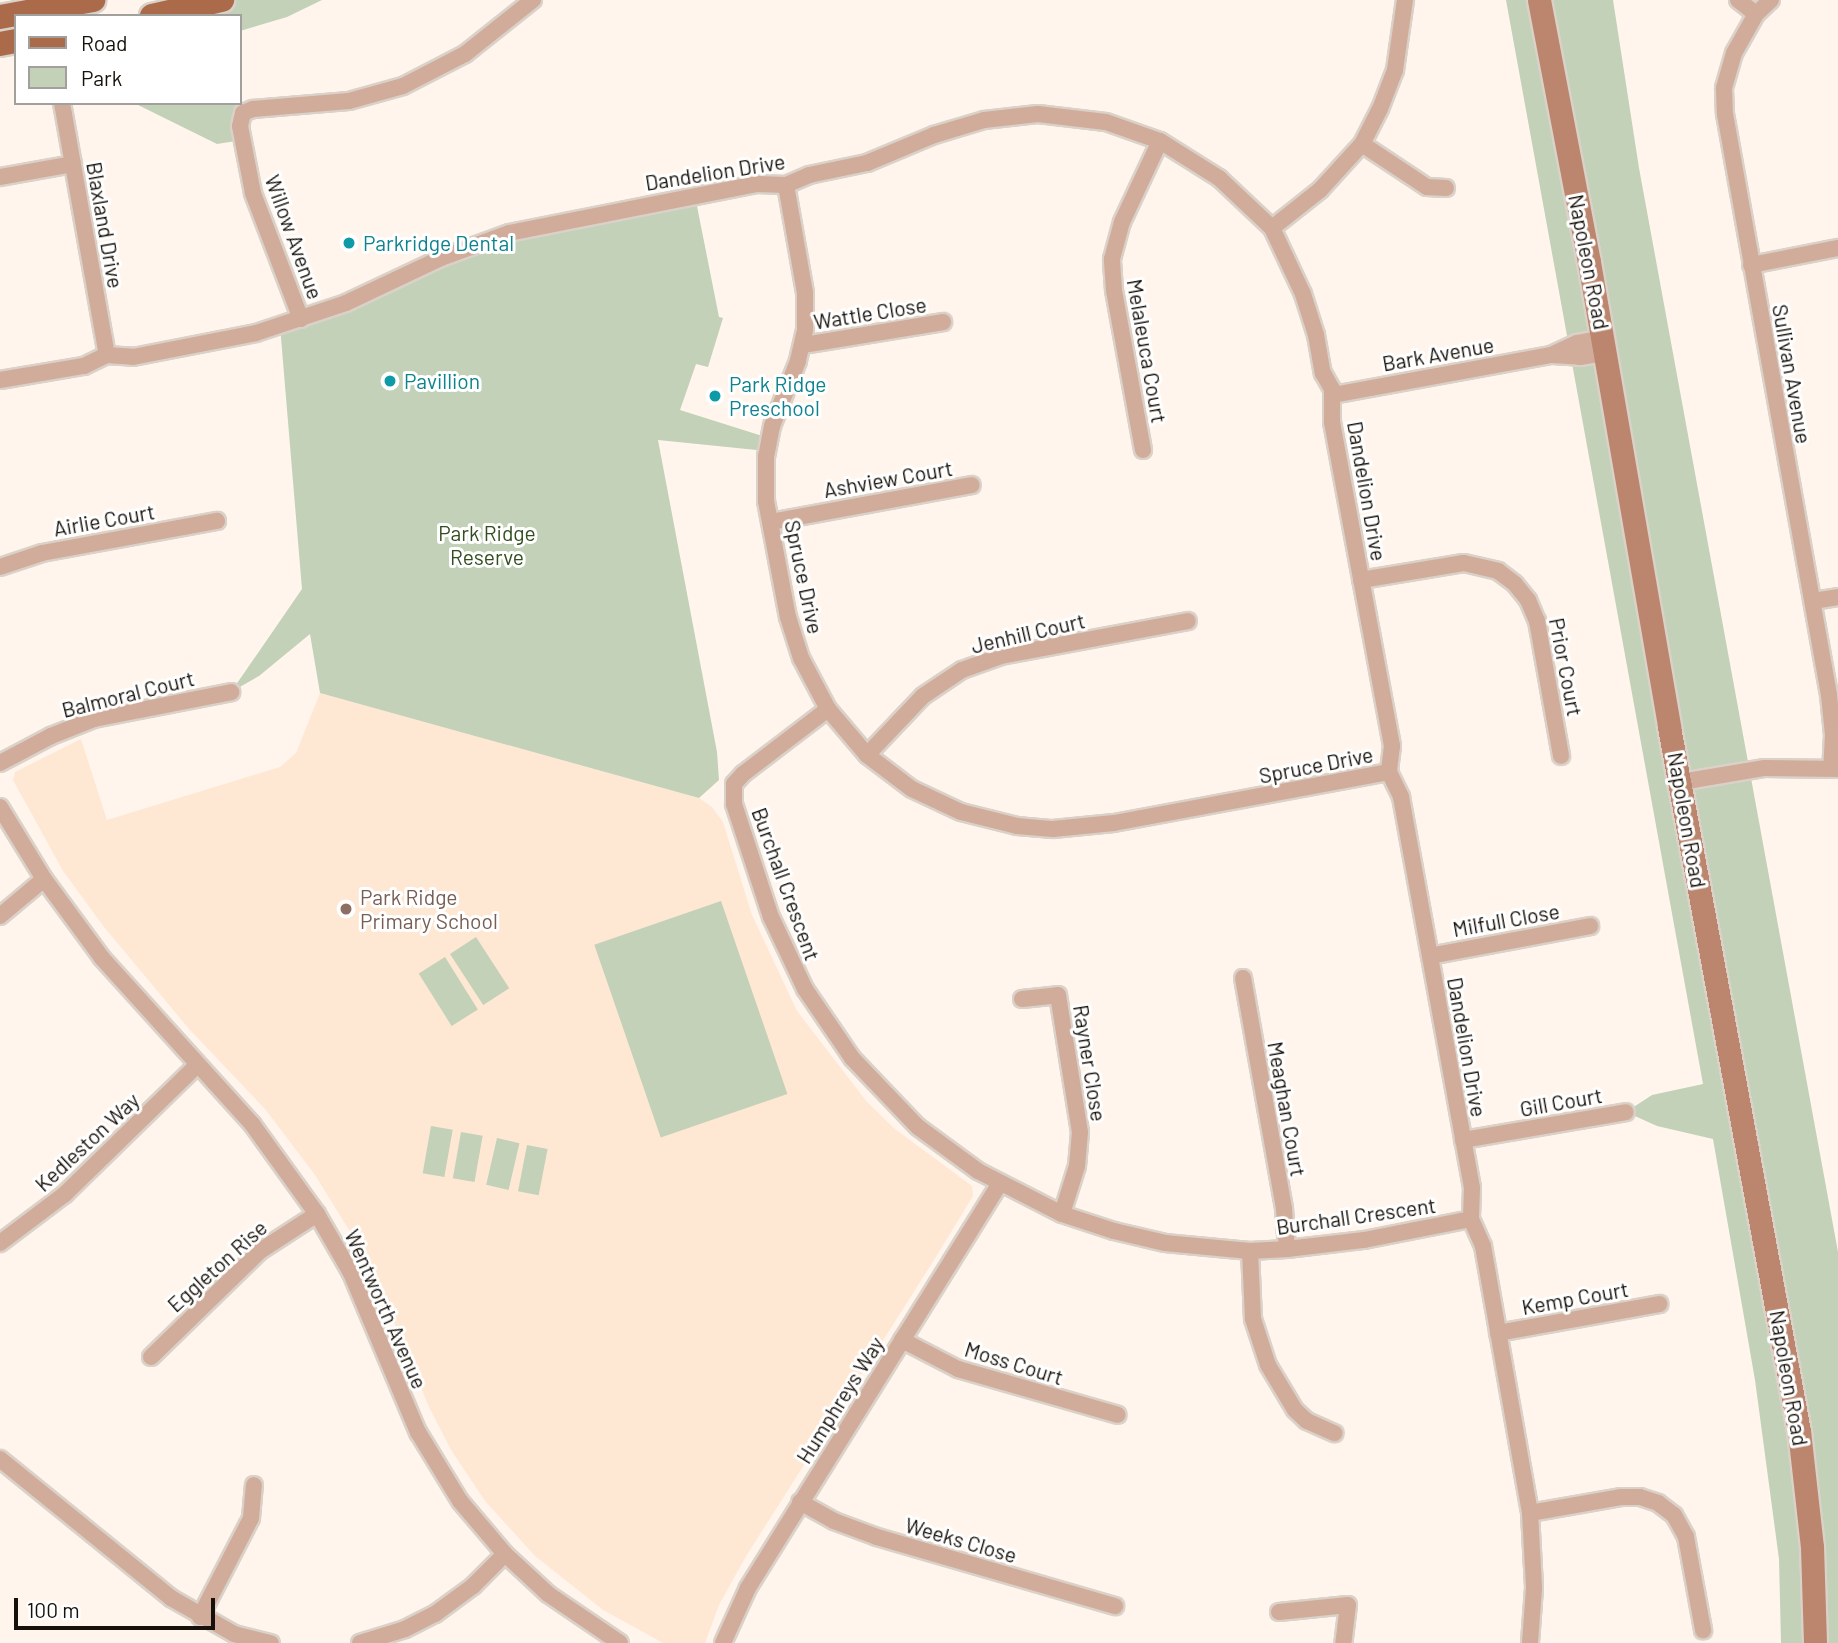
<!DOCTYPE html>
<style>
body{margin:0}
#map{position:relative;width:1838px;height:1643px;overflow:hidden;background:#fff5ec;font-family:Barlow,sans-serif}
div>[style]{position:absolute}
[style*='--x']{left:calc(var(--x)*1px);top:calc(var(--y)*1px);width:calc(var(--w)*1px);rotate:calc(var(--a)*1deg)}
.built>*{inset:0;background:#fee8d3}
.green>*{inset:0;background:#c2d1b8;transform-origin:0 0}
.roads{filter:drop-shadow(2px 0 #dad1c8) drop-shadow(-2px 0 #dad1c8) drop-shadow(0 2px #dad1c8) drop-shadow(0 -2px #dad1c8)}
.minor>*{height:16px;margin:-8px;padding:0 8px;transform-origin:8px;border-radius:8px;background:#d1ac9a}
.secondary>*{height:23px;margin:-11.5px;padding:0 11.5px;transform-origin:11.5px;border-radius:11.5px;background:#bb866d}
.primary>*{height:24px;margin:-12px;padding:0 12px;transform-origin:12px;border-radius:12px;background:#ab6b4b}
.dots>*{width:19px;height:19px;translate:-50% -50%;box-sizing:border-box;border:4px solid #fff;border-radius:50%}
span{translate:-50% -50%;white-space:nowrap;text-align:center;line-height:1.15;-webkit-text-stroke:6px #fff;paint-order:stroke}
.street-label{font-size:21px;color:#16110b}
.culture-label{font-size:21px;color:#0d838f}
.left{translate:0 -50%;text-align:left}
.park-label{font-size:21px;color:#334e1e}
.education-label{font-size:21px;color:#785e54}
.legend{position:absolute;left:14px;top:14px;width:228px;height:91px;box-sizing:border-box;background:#fff;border:2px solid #a2a09d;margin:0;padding:9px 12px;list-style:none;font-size:21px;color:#16110b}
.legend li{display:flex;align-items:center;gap:14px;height:35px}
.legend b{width:35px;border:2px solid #a2a09d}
.scale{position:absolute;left:14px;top:1598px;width:201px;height:32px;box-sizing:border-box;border:4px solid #16110b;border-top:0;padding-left:9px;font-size:21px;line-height:24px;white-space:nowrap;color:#16110b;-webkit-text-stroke:5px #fff;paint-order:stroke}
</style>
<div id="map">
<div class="built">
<i style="clip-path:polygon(320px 693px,699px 798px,712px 807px,723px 822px,752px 915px,797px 1011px,867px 1102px,895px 1129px,972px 1186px,973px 1196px,934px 1260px,745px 1558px,719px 1605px,705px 1643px,663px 1643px,603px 1610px,535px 1556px,485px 1501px,451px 1450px,429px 1407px,370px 1264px,315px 1175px,265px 1109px,190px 1030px,104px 927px,63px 871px,13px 780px,15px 772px,81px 739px,107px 820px,280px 767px,296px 753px)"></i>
</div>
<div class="green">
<i style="clip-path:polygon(222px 0,322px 0,287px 17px,240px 31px,240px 16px,152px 16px)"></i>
<i style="clip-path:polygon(1506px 0,1613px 0,1639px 168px,1838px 1252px,1838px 1643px,1781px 1643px,1779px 1559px,1755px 1380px,1713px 1139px,1657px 1126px,1626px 1112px,1652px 1095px,1703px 1084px)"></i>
<i style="clip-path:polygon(134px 103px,237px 103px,246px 111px,242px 140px,217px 144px)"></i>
<i style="clip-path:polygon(695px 196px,719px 317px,723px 318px,708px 367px,696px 364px,680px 410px,769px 438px,767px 451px,658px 440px,717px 752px,719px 780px,699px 798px,320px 693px,310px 634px,259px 676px,231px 692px,302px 589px,280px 326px,465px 248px)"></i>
<i style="left:721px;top:901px;width:204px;height:134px;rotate:71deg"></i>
<i style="left:476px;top:937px;width:61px;height:31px;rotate:57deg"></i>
<i style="left:445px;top:957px;width:62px;height:31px;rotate:58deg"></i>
<i style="left:431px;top:1126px;width:22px;height:48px;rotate:10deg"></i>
<i style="left:461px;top:1132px;width:22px;height:47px;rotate:10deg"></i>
<i style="left:497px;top:1138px;width:23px;height:48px;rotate:13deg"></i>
<i style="left:527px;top:1145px;width:21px;height:47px;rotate:11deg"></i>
</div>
<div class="roads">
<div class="minor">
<i style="--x:1738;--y:0;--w:23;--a:38"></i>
<i style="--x:1771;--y:0;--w:21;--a:137"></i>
<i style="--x:1756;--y:14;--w:45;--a:119.4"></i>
<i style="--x:1734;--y:53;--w:37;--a:106"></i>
<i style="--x:1724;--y:89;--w:25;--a:88"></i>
<i style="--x:1725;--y:114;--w:590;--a:79.85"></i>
<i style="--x:1829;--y:695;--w:40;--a:84.3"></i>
<i style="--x:1833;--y:735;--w:33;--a:93"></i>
<i style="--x:62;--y:103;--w:256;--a:79.9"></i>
<i style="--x:1362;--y:144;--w:78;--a:33.5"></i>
<i style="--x:1427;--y:187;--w:19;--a:3"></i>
<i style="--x:0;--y:177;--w:74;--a:-10.1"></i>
<i style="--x:786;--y:185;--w:110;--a:80"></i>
<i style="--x:805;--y:293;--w:37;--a:90"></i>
<i style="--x:805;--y:330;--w:32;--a:103"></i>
<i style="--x:798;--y:361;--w:70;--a:111.8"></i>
<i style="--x:772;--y:426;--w:31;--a:101"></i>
<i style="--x:766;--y:456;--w:45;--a:90"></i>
<i style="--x:766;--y:501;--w:118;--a:79.3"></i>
<i style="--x:788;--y:617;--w:43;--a:72.4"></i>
<i style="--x:801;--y:658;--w:58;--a:62.1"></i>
<i style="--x:828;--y:709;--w:60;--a:49.7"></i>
<i style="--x:867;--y:755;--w:56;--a:37.1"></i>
<i style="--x:912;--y:789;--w:54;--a:25.1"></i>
<i style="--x:961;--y:812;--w:58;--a:14"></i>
<i style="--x:1017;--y:826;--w:36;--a:5"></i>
<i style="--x:1053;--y:829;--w:61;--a:-5.6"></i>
<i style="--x:1114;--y:823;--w:280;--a:-10.5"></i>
<i style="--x:1272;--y:228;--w:61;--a:-38.4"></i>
<i style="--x:1320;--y:190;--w:62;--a:-47.6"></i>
<i style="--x:1362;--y:144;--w:39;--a:-63"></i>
<i style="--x:1380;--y:109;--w:42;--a:-69"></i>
<i style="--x:1395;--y:70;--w:71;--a:-81.9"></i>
<i style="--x:1751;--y:265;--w:89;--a:-11.1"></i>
<i style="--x:301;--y:319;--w:135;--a:-110.9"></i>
<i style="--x:253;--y:193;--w:68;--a:-101"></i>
<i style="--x:240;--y:126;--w:13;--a:-77"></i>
<i style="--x:243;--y:113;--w:11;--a:-22"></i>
<i style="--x:253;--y:109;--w:96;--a:-4.8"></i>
<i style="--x:349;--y:101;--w:56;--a:-15.5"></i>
<i style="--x:403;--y:86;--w:70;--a:-27.3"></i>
<i style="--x:465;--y:54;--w:87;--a:-38.5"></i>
<i style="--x:803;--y:345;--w:142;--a:-9.3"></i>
<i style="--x:1553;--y:355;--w:27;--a:4"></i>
<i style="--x:1580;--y:357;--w:26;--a:-9"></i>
<i style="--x:0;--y:380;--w:85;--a:-9.5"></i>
<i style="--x:84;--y:366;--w:25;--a:-26"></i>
<i style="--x:107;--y:355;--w:26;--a:4"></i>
<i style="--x:133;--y:357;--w:125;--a:-11"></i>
<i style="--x:256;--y:333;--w:95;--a:-18.4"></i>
<i style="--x:346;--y:303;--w:105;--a:-25.3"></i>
<i style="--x:441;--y:258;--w:72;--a:-20.2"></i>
<i style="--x:509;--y:233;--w:253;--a:-11.2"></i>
<i style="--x:757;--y:184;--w:29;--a:2"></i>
<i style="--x:786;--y:185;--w:25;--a:-23"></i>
<i style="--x:809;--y:175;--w:59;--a:-11.7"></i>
<i style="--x:867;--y:163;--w:73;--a:-22.7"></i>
<i style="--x:934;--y:135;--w:52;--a:-16.7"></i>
<i style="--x:984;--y:120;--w:54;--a:-6.3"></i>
<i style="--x:1038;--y:114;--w:68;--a:6.7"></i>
<i style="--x:1106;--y:122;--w:57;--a:19.4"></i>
<i style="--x:1160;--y:141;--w:70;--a:32.1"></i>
<i style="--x:1219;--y:178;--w:73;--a:43.3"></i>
<i style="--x:1272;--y:228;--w:73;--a:64.8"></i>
<i style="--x:1303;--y:294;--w:43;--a:72.4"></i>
<i style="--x:1316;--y:335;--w:39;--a:80"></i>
<i style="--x:1323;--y:373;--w:18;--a:61"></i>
<i style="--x:1332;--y:389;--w:33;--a:90"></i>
<i style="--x:1332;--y:422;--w:330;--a:79.5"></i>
<i style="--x:1392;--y:746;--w:26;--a:97"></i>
<i style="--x:1389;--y:772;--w:28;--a:64"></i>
<i style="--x:1401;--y:797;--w:397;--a:79.7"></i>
<i style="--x:1472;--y:1188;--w:31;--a:92"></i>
<i style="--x:1471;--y:1219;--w:30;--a:66"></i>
<i style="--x:1483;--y:1246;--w:271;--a:80"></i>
<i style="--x:1530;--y:1513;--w:75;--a:86.9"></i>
<i style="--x:1534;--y:1588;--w:55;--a:94.2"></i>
<i style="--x:1333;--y:395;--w:222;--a:-10.4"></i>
<i style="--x:1551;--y:355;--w:29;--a:-25"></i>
<i style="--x:1577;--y:343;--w:26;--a:-11"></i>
<i style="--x:1143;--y:450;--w:163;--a:-100.3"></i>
<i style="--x:1114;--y:290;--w:31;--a:-94"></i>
<i style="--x:1112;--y:259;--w:38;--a:-75"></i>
<i style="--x:1122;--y:222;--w:89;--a:-64.9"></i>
<i style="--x:771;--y:522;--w:204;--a:-10.4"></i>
<i style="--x:0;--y:567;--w:44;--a:-18.4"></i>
<i style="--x:42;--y:553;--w:178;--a:-10.4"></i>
<i style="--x:1361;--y:580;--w:104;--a:-9.4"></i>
<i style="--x:1464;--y:563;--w:35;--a:13"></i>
<i style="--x:1498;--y:571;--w:21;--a:37"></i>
<i style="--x:1515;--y:584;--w:21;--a:51"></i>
<i style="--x:1528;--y:600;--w:23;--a:67"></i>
<i style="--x:1537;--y:621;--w:137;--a:79.9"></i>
<i style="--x:1813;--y:601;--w:25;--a:-9"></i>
<i style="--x:828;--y:709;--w:107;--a:142.6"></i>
<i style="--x:743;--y:774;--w:13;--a:132"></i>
<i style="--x:734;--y:784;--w:20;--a:90"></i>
<i style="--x:734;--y:804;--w:119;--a:71.9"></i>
<i style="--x:771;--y:917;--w:80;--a:64.7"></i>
<i style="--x:805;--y:989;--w:83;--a:55.7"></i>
<i style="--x:852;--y:1058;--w:95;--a:46.3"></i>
<i style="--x:918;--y:1127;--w:74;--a:36.3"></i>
<i style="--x:978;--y:1171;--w:94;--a:27.1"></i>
<i style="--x:1062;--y:1214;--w:55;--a:18.1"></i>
<i style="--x:1114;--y:1231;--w:52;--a:13.2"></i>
<i style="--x:1165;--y:1243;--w:85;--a:5.4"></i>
<i style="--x:1250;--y:1251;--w:37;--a:-3"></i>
<i style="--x:1287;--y:1249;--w:78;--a:-6.7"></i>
<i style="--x:1364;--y:1240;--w:109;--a:-11.1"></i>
<i style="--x:867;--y:755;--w:81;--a:-46.5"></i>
<i style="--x:923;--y:696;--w:47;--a:-33.7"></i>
<i style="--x:962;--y:670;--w:41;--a:-19.7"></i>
<i style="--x:1001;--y:656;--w:190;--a:-10.6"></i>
<i style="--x:0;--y:763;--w:58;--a:-27.9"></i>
<i style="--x:51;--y:736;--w:46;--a:-21.6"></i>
<i style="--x:94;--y:719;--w:140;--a:-11.1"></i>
<i style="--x:1681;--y:782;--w:85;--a:-9.5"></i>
<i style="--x:1765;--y:768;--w:73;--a:0.8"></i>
<i style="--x:0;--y:807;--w:84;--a:58.6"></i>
<i style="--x:44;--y:879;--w:98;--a:53.7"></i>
<i style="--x:102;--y:958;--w:224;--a:47.9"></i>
<i style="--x:252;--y:1124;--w:111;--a:54.2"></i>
<i style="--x:317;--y:1214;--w:68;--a:60"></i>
<i style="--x:351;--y:1273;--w:173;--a:67.2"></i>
<i style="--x:418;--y:1432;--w:81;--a:58.7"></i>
<i style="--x:460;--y:1501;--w:70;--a:49.7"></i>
<i style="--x:505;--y:1554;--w:59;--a:42.9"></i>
<i style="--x:548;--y:1594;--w:87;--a:34.2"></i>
<i style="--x:0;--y:916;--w:57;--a:-40.1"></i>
<i style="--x:1430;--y:956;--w:163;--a:-10.6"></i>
<i style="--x:1243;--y:978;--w:235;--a:79.9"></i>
<i style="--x:1284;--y:1209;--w:40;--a:85.7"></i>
<i style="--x:1022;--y:999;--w:36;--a:-6"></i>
<i style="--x:1058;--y:995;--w:139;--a:80.9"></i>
<i style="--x:1080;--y:1132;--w:34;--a:95"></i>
<i style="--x:1077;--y:1166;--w:50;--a:107.4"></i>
<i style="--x:1463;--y:1140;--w:165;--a:-9.7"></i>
<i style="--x:0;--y:1243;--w:81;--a:-37"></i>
<i style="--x:65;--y:1194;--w:185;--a:-44.3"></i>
<i style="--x:1250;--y:1251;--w:68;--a:87.5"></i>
<i style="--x:1253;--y:1319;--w:48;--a:71.9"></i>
<i style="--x:1268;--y:1365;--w:52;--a:59"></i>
<i style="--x:1295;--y:1410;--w:16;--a:43"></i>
<i style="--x:1307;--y:1421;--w:30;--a:24"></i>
<i style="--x:1498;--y:1333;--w:164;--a:-10.2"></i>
<i style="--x:902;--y:1340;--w:63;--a:27.4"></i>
<i style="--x:958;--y:1369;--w:166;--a:16"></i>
<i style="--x:151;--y:1357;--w:152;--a:-44.2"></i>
<i style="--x:260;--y:1251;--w:68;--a:-33"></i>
<i style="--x:0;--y:1459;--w:220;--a:39.1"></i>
<i style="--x:171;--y:1598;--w:73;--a:29.7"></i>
<i style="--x:234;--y:1634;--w:38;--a:14"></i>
<i style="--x:800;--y:1502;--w:39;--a:29"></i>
<i style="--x:834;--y:1521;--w:46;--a:20.4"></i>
<i style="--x:877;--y:1537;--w:248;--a:16.2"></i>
<i style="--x:1530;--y:1513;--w:92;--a:-10"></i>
<i style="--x:1621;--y:1497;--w:19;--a:0"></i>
<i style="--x:1640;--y:1497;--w:19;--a:18"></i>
<i style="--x:1658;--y:1503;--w:20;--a:37"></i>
<i style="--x:1674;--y:1515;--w:25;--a:61"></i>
<i style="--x:1686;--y:1537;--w:95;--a:79.6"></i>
<i style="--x:1279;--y:1612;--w:69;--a:-5.8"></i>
<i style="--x:1348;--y:1605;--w:38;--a:97"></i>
<i style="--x:200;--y:1617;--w:111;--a:-62.7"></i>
<i style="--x:251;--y:1518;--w:33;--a:-85"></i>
<i style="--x:360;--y:1643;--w:47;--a:-17.3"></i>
<i style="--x:405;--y:1629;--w:34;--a:-27"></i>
<i style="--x:435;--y:1614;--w:47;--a:-36.4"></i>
<i style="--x:473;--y:1586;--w:45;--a:-45"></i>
<i style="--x:723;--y:1643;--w:60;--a:-65.6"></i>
<i style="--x:748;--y:1588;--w:477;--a:-58.1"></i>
</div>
<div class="secondary">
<i style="--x:1539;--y:0;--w:267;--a:79.2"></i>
<i style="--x:1589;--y:262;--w:472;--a:80.2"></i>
<i style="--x:1669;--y:727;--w:716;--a:79.54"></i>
<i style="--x:1799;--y:1431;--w:117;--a:83.6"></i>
<i style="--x:1812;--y:1547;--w:96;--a:88.2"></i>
</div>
<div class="primary">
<i style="--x:152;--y:16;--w:72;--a:-12.9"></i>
<i style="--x:0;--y:17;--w:95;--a:-10.4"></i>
<i style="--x:0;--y:44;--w:16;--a:-11"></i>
</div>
</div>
<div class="dots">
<i style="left:349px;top:243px;background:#0f9aa8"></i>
<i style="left:390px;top:381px;background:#0f9aa8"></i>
<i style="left:715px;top:396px;background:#0f9aa8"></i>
<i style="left:346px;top:909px;background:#8d6e63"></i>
</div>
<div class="street-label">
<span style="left:715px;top:172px;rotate:-9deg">Dandelion Drive</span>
<span style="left:105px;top:225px;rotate:80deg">Blaxland Drive</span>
<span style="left:294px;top:237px;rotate:70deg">Willow Avenue</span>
<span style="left:1589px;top:262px;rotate:79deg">Napoleon Road</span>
<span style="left:870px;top:313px;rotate:-9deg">Wattle Close</span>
<span style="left:1147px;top:351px;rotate:80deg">Melaleuca Court</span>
<span style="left:1438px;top:354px;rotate:-10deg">Bark Avenue</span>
<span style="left:1792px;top:374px;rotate:80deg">Sullivan Avenue</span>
<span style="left:888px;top:479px;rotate:-10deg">Ashview Court</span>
<span style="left:1367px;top:491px;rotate:80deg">Dandelion Drive</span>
<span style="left:104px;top:520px;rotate:-10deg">Airlie Court</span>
<span style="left:804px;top:577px;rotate:78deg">Spruce Drive</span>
<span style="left:1028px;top:633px;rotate:-13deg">Jenhill Court</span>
<span style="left:1566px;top:667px;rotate:79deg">Prior Court</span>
<span style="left:128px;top:694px;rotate:-14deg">Balmoral Court</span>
<span style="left:1316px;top:765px;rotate:-11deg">Spruce Drive</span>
<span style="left:1687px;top:820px;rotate:80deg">Napoleon Road</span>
<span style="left:786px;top:884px;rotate:70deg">Burchall Crescent</span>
<span style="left:1506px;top:920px;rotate:-10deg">Milfull Close</span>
<span style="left:1467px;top:1047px;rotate:80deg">Dandelion Drive</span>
<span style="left:1090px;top:1063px;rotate:81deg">Rayner Close</span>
<span style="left:1561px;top:1102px;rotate:-10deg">Gill Court</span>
<span style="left:1287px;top:1109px;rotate:80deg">Meaghan Court</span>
<span style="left:87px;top:1142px;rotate:-43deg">Kedleston Way</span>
<span style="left:1356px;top:1216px;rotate:-8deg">Burchall Crescent</span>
<span style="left:217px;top:1266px;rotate:-42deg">Eggleton Rise</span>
<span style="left:1575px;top:1298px;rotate:-10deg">Kemp Court</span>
<span style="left:386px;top:1309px;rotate:66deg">Wentworth Avenue</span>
<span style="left:1014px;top:1363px;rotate:17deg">Moss Court</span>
<span style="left:1789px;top:1378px;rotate:80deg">Napoleon Road</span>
<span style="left:840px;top:1400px;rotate:-58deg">Humphreys Way</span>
<span style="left:961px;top:1540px;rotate:16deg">Weeks Close</span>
</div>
<div class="culture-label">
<span class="left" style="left:363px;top:243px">Parkridge Dental</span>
<span class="left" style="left:404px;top:381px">Pavillion</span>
<span class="left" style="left:729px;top:396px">Park Ridge<br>Preschool</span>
</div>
<div class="park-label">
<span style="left:487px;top:545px">Park Ridge<br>Reserve</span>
</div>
<div class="education-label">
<span class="left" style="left:360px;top:909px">Park Ridge<br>Primary School</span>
</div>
<ul class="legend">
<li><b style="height:9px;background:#ab6b4b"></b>Road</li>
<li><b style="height:19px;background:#c2d1b8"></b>Park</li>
</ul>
<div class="scale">100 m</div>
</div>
